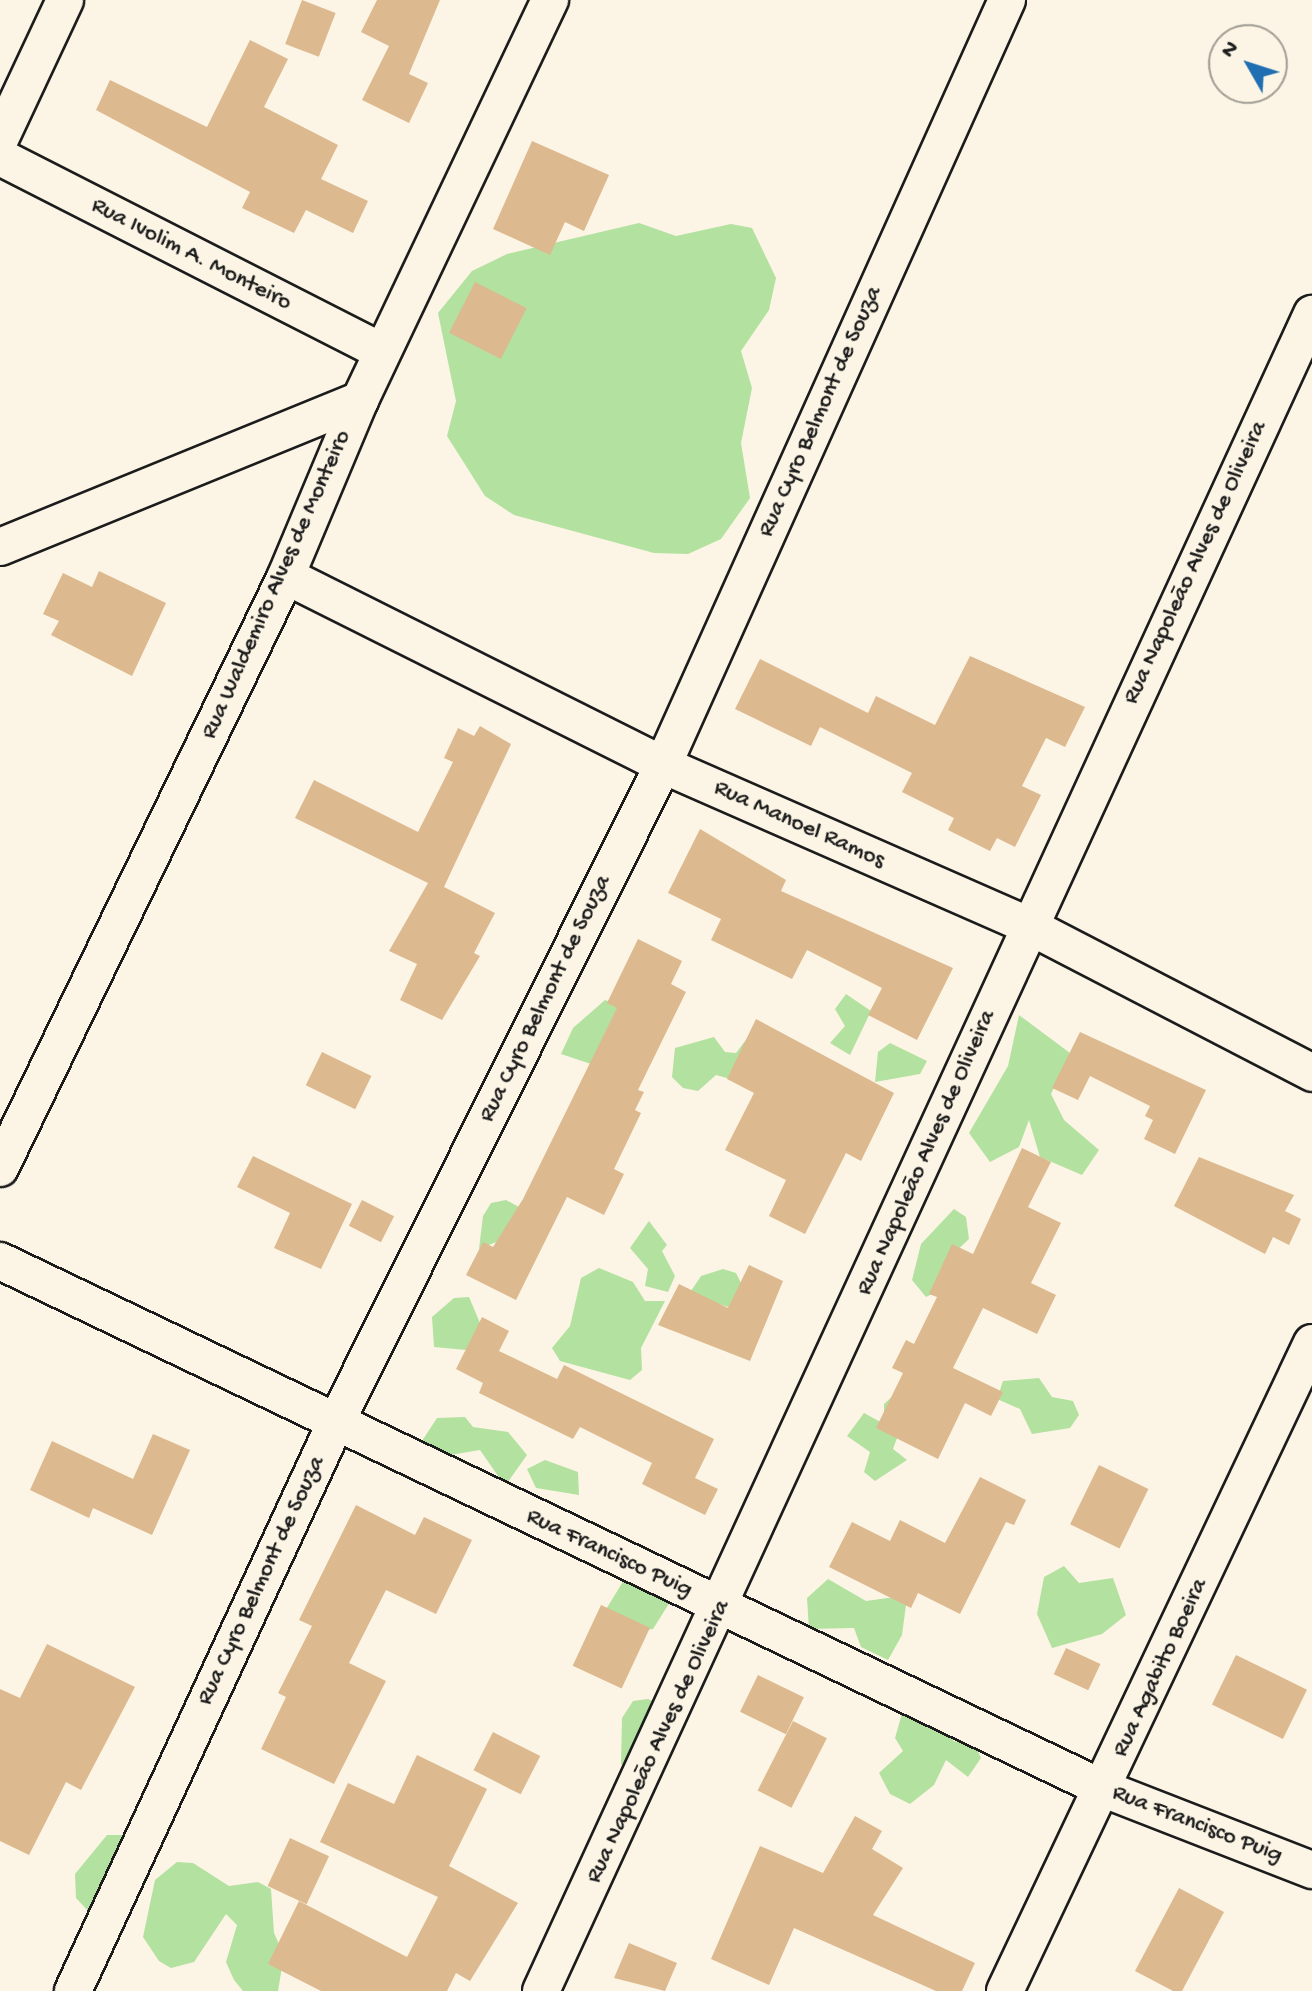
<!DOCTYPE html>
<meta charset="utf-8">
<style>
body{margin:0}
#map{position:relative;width:1312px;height:1991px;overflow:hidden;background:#fcf5e5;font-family:"Gochi Hand",sans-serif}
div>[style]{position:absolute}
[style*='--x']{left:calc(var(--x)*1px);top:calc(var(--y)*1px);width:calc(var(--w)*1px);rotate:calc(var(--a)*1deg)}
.green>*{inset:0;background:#b2e1a0}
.building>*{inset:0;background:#ddb98f;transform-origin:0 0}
.roads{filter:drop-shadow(2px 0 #1c1c1c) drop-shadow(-2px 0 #1c1c1c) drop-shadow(0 2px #1c1c1c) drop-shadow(0 -2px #1c1c1c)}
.minor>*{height:36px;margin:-18px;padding:0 18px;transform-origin:18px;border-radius:18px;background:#fcf5e5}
span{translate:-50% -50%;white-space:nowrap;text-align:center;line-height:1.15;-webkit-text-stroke:6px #fcf5e5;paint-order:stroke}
.street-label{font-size:24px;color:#1c1c1c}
.north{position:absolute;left:1208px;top:24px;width:80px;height:80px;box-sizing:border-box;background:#fcf5e5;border:2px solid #a29e95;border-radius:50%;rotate:309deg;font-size:22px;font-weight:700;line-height:32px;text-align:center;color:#1c1c1c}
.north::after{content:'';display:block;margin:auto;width:28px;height:36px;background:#1f6fb2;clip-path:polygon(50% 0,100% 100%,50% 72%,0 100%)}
</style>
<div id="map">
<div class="green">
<i style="clip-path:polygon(639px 223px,676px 236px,731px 224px,752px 228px,776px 278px,769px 310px,741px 351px,752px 388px,741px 443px,750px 498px,721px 539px,688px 554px,654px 553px,514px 515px,485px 496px,447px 436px,456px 401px,438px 313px,472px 271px,507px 254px)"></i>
<i style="clip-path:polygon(846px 994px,871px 1011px,850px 1055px,830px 1043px,845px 1026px,835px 1009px)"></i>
<i style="clip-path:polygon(605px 1000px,618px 1005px,610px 1041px,591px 1064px,561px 1054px,573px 1028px)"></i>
<i style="clip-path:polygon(1019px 1015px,1070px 1053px,1051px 1094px,1064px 1120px,1099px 1150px,1082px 1175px,1040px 1157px,1029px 1120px,1019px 1147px,990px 1162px,969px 1133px,1008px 1066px)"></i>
<i style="clip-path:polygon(714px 1037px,725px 1052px,736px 1053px,748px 1037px,734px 1080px,716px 1075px,698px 1091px,683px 1088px,672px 1077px,675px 1048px)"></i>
<i style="clip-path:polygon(890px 1043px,927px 1061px,920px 1074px,875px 1082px,878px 1052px)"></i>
<i style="clip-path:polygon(506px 1200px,519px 1207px,516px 1234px,479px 1249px,483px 1216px,491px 1203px)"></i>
<i style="clip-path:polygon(954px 1209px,966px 1217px,969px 1239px,952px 1255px,940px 1290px,926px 1297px,912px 1280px,921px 1244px)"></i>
<i style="clip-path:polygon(649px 1221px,667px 1245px,662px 1251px,675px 1276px,668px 1292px,645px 1286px,648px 1269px,630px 1248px)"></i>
<i style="clip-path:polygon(599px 1268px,633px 1282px,645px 1301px,665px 1301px,641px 1348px,642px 1370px,630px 1380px,560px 1361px,552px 1348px,570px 1326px,581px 1278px)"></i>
<i style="clip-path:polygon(723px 1269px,736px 1273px,743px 1287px,734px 1309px,689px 1294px,701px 1276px)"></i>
<i style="clip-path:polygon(469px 1297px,480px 1323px,466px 1350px,434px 1347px,432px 1317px,454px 1298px)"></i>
<i style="clip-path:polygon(1039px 1378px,1052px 1397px,1073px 1401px,1079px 1415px,1070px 1428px,1032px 1434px,1020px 1409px,997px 1399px,1003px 1381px)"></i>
<i style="clip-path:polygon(894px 1395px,901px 1427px,893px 1449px,907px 1460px,875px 1481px,864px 1472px,870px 1452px,847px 1436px,864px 1413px,884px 1424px,884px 1404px)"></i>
<i style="clip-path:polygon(465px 1417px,473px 1427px,508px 1432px,527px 1455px,505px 1486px,480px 1450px,438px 1457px,420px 1444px,437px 1418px)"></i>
<i style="clip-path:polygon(545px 1460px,578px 1472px,579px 1495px,536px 1488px,527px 1469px)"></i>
<i style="clip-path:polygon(1064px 1566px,1079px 1583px,1113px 1578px,1126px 1615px,1102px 1634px,1052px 1648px,1037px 1614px,1044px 1577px)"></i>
<i style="clip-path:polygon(627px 1575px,670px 1602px,653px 1629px,637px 1631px,605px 1611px)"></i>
<i style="clip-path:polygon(828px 1579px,866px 1601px,895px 1597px,906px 1605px,902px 1635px,888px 1660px,861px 1647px,854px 1628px,809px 1629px,807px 1598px)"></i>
<i style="clip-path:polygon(648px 1699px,662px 1705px,635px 1771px,621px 1764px,622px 1718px,633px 1701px)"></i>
<i style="clip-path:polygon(903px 1710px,953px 1726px,953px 1741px,975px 1745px,981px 1758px,968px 1777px,946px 1760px,934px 1785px,910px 1804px,890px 1794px,879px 1773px,903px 1751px,895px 1738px)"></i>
<i style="clip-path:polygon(107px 1835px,129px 1835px,91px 1914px,76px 1898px,75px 1874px)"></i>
<i style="clip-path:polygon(177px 1862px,193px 1863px,229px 1886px,258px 1882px,271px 1889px,274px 1933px,284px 1955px,278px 1991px,243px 1991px,234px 1980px,226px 1962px,237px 1925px,226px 1914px,194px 1962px,171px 1968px,159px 1961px,143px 1937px,155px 1880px)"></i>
</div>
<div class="building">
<i style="left:302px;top:0;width:36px;height:47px;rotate:21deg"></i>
<i style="clip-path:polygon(377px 0,440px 0,409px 74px,428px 83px,409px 123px,362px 100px,389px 46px,361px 32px)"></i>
<i style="clip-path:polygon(250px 40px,288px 59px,264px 107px,338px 145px,321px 179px,368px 201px,353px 233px,306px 210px,294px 233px,242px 208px,250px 192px,96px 110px,110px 80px,207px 127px)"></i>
<i style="clip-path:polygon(532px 141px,609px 175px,584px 231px,565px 222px,550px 255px,493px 229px)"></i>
<i style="left:475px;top:282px;width:58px;height:57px;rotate:27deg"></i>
<i style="clip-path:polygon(99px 571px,166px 603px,132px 676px,51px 635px,59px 621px,43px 614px,63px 573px,92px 587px)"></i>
<i style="clip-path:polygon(970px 656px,1085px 707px,1065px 747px,1046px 738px,1022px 786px,1041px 795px,1015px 847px,997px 838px,990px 851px,948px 830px,954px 818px,902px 792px,912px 773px,820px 727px,811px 746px,735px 709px,760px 659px,868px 713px,876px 696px,935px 725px)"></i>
<i style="clip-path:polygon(480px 726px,511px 744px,444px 887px,495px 913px,474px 953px,480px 956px,442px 1020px,400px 1000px,417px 964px,389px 951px,428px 883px,295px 818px,314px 780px,418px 832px,453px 762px,444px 758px,458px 728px,474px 736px)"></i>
<i style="clip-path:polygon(700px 829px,786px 880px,781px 891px,953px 968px,917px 1040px,868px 1015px,882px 988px,807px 950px,792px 979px,711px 940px,721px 919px,668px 893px)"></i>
<i style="clip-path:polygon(638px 939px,682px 961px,671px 984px,686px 992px,638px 1090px,644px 1092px,635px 1110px,641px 1113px,614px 1169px,624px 1174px,604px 1215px,567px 1197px,516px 1300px,466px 1275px,483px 1242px,493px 1247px,523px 1199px,617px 1008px,607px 1003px)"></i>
<i style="clip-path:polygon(756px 1019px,894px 1093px,861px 1161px,846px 1153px,805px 1234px,769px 1216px,786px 1180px,725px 1150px,754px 1093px,727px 1079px)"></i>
<i style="clip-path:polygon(1080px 1032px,1206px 1090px,1175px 1154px,1144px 1139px,1153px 1120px,1145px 1116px,1150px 1106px,1090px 1076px,1078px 1100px,1052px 1088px)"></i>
<i style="left:322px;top:1052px;width:55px;height:37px;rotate:26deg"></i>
<i style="clip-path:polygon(1022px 1148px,1051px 1162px,1028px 1207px,1061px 1223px,1031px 1283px,1056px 1295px,1037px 1334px,983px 1308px,953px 1368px,1003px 1392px,991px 1416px,965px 1403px,938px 1459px,876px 1428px,903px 1373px,892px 1368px,906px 1340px,914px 1344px,937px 1297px,929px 1294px,952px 1244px,973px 1254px)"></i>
<i style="clip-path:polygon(253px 1156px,352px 1204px,321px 1269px,274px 1248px,290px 1213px,237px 1187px)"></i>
<i style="clip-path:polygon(1199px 1157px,1294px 1195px,1285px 1211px,1301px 1219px,1289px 1245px,1273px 1237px,1265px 1254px,1174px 1206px)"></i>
<i style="left:362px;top:1200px;width:36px;height:29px;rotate:27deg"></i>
<i style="clip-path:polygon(749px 1265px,783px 1281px,750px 1361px,658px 1325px,679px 1284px,728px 1308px)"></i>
<i style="clip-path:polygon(482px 1317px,509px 1331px,499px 1351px,557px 1379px,564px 1365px,714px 1439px,695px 1478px,718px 1489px,705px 1515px,642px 1484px,652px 1463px,580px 1427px,573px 1439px,479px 1393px,483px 1383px,456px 1369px)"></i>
<i style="clip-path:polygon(153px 1434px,190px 1450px,152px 1535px,93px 1508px,89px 1518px,30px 1490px,52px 1441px,133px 1479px)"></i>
<i style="left:1099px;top:1465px;width:55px;height:66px;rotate:26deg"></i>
<i style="clip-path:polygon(980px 1477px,1026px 1500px,1014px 1525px,1006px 1522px,960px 1614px,918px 1593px,911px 1608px,829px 1567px,852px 1522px,890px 1541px,900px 1520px,945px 1543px)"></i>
<i style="clip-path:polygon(356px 1505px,415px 1535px,424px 1517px,472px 1540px,436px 1614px,386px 1590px,349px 1663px,386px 1681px,334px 1784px,261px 1749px,286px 1697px,278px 1693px,312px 1626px,299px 1620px)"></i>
<i style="left:601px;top:1605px;width:54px;height:67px;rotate:25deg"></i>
<i style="clip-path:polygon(47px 1644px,135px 1687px,81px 1790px,66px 1782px,29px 1855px,0 1841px,0 1689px,20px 1698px)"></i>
<i style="left:1066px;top:1648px;width:38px;height:29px;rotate:25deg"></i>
<i style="left:1236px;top:1655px;width:79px;height:55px;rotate:26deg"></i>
<i style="left:758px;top:1675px;width:51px;height:41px;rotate:26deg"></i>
<i style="left:793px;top:1721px;width:38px;height:78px;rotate:27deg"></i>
<i style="left:493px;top:1732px;width:53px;height:43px;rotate:27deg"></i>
<i style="clip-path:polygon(417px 1755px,487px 1789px,449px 1866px,518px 1903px,470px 1981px,456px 1973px,447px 1991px,321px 1991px,268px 1964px,299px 1901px,407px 1957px,438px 1897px,320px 1842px,348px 1783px,394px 1804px)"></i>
<i style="clip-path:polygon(855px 1816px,882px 1831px,872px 1849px,903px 1868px,873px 1915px,975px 1963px,962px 1991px,936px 1991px,794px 1928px,769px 1985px,711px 1959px,760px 1846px,823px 1873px)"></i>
<i style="left:290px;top:1838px;width:43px;height:53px;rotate:25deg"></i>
<i style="clip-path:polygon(1179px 1888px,1224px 1912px,1182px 1991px,1173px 1991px,1135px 1971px)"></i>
<i style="clip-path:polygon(629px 1943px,677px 1963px,665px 1991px,614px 1978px)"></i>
</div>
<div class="roads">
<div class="minor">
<i style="--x:0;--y:139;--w:153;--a:-64.9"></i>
<i style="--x:0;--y:157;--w:429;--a:27"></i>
<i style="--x:0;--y:547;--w:389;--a:-22.2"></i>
<i style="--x:286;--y:576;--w:422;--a:26.6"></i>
<i style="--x:663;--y:765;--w:400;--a:23.7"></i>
<i style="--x:1029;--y:926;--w:319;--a:27.4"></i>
<i style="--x:0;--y:1168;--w:657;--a:-64.21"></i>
<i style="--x:286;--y:576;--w:191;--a:-67.2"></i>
<i style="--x:360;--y:400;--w:443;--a:-64.6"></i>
<i style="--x:0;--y:1261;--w:1224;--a:25.56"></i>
<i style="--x:1104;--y:1789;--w:223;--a:21.3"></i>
<i style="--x:73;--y:1991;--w:625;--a:-65.2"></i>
<i style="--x:335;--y:1424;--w:736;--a:-63.54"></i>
<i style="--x:663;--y:765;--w:839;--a:-65.79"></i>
<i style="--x:541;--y:1991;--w:1846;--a:-65.31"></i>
<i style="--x:1005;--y:1991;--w:717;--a:-64.65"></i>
</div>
</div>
<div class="street-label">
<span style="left:191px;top:255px;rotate:27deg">Rua Ivolim A. Monteiro</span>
<span style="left:821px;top:412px;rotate:-66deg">Rua Cyro Belmont de Souza</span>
<span style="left:1196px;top:563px;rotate:-65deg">Rua Napoleão Alves de Oliveira</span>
<span style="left:277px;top:585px;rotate:-66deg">Rua Waldemiro Alves de Monteiro</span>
<span style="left:799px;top:825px;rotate:24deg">Rua Manoel Ramos</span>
<span style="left:546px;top:999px;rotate:-64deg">Rua Cyro Belmont de Souza</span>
<span style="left:927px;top:1153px;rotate:-66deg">Rua Napoleão Alves de Oliveira</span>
<span style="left:609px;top:1554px;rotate:25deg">Rua Francisco Puig</span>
<span style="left:262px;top:1581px;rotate:-65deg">Rua Cyro Belmont de Souza</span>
<span style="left:1161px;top:1668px;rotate:-65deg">Rua Agabito Boeira</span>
<span style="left:659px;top:1742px;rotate:-65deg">Rua Napoleão Alves de Oliveira</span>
<span style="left:1197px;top:1825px;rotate:21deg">Rua Francisco Puig</span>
</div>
<div class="north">N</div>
</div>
